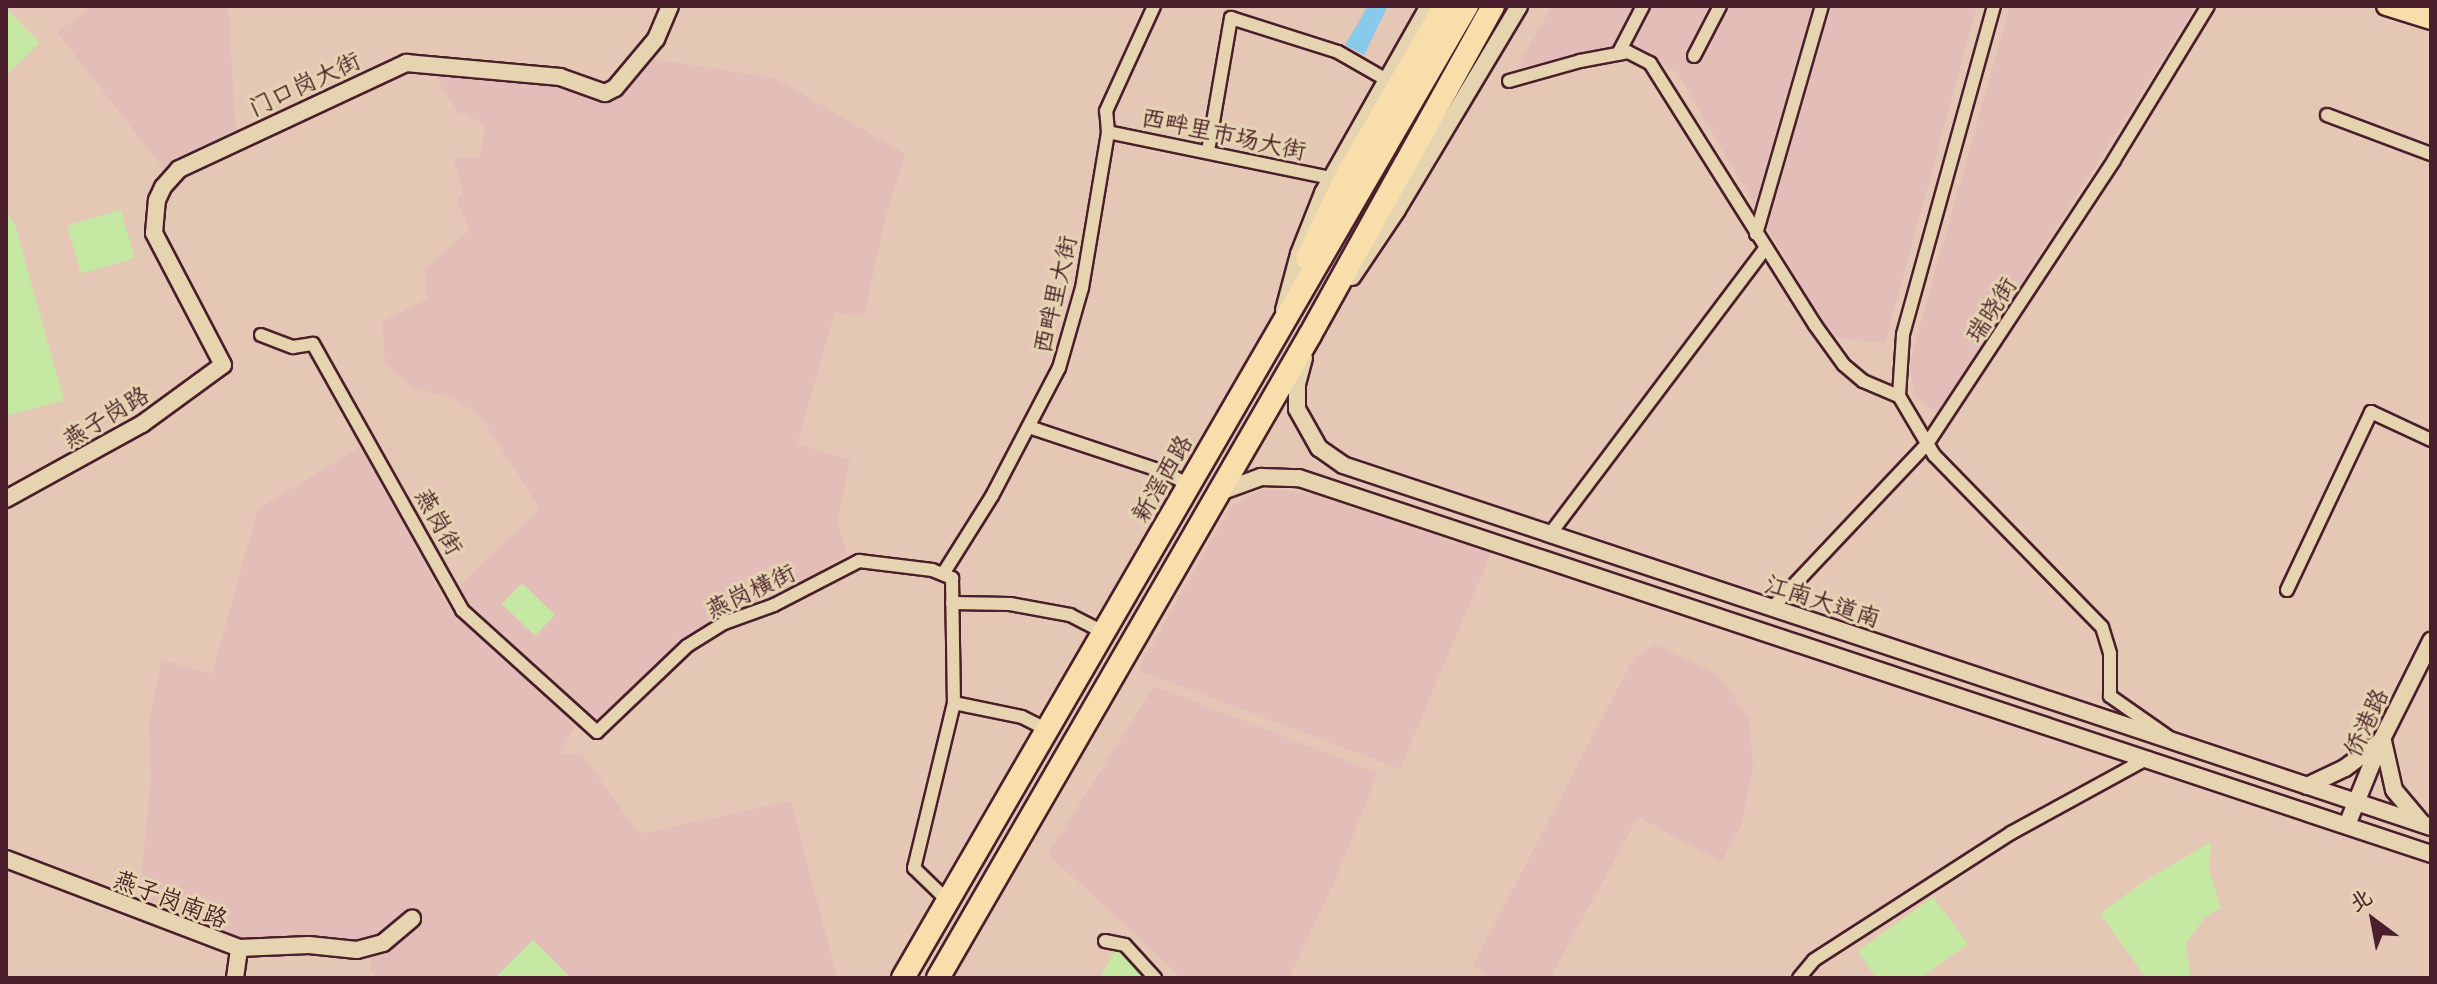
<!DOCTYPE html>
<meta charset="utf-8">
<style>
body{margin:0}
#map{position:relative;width:2437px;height:984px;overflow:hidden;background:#e4c7b5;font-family:Mali,"LXGW WenKai TC",sans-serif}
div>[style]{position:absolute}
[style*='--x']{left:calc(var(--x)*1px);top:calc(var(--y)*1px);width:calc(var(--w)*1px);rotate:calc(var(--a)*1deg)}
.built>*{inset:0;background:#e3beb8}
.green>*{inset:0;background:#c5e9a3;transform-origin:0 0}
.water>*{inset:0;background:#88cae9}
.roads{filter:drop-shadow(2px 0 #4a1f2b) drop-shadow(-2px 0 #4a1f2b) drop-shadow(0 2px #4a1f2b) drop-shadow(0 -2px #4a1f2b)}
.street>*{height:12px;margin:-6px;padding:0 6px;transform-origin:6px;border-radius:6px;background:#e6d4b1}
.secondary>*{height:16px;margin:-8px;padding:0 8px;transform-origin:8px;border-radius:8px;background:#e6d4b1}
.primary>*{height:18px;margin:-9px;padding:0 9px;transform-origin:9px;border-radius:9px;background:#f8deab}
.highway>*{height:22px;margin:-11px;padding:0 11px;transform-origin:11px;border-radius:11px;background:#f8deab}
span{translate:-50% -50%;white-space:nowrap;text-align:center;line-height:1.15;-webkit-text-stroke:6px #e6d4b1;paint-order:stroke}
.street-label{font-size:24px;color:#4a1f2b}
.frame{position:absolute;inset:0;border:8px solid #4a1f2b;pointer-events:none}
.north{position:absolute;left:2333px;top:880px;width:80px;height:80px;-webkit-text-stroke:6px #e6d4b1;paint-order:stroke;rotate:328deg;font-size:22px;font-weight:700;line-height:32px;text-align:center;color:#4a1f2b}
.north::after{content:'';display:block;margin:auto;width:28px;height:36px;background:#4a1f2b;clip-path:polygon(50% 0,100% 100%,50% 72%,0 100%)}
</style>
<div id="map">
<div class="built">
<i style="clip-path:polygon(93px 6px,228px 6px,236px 135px,166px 172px,57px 32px)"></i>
<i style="clip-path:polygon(1552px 6px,1977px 6px,1885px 343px,1831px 337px,1677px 72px,1626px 45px,1516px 68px)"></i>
<i style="clip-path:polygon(2010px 6px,2196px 6px,1939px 414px,1914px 396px,1910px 361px)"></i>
<i style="clip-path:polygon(653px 59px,775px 78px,905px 154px,885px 219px,864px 317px,835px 312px,797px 444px,850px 460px,837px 522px,847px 554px,771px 600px,722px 614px,687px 638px,676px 639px,687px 646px,597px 732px,462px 610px,453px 592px,540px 509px,481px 417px,456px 400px,411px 386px,385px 363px,382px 322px,427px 299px,425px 269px,470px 230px,457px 200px,463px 192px,453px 159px,480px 157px,485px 126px,463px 112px,459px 115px,431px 69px,521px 78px,583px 91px,602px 102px)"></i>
<i style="clip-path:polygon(362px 446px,448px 607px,575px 726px,559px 755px,581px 753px,639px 834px,791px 801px,837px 978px,378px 978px,370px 970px,374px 937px,349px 941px,300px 935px,242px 939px,139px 897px,151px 781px,149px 721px,162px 660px,212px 674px,258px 509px)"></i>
<i style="clip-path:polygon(1263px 489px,1307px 493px,1491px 553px,1400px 769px,1138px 670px,1230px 507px)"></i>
<i style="clip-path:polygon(1656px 645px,1720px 676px,1749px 720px,1753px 767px,1741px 826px,1721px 862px,1638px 817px,1550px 978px,1492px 978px,1473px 966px,1634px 657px)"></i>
<i style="clip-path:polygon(1154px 686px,1378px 773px,1337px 876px,1289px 978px,1182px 978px,1048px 854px)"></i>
</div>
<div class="green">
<i style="clip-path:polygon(6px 8px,40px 43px,6px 75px)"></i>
<i style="clip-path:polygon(6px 210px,15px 225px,64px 400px,6px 416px)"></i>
<i style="left:121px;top:210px;width:50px;height:56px;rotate:74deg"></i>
<i style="left:522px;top:583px;width:46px;height:29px;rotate:44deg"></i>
<i style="clip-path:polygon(2211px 842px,2209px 869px,2221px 908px,2206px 916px,2186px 944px,2191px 978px,2146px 978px,2100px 914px,2143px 882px)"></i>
<i style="clip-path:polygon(1933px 897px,1968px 944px,1920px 978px,1876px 978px,1858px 951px)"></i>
<i style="clip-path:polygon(533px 940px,571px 978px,495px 978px)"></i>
<i style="clip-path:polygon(1115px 950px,1131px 959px,1146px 978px,1100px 978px)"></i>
</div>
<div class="water">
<i style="clip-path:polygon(1368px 6px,1388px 6px,1364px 55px,1345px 45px)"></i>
</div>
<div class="roads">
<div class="street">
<i style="--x:1994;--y:6;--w:341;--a:105.5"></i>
<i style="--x:1903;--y:335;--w:61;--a:93.8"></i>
<i style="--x:1899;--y:396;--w:69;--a:59.3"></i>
<i style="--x:1934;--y:455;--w:240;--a:45.7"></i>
<i style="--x:2102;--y:627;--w:28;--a:73"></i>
<i style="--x:2110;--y:654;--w:42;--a:90"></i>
<i style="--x:2110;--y:696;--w:70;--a:35.1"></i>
<i style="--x:1231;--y:18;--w:112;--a:17.6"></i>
<i style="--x:1338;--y:52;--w:54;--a:29.9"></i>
<i style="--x:1618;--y:54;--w:54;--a:-62.5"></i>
<i style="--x:1694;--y:56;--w:56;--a:-62.5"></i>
<i style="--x:1509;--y:81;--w:74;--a:-15.7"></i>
<i style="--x:1580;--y:61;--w:49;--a:-10.6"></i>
<i style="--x:1628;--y:52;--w:25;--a:27"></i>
<i style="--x:1650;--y:63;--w:310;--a:57.8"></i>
<i style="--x:1815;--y:325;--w:49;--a:54.1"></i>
<i style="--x:1844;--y:365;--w:25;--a:40"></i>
<i style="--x:1863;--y:381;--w:39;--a:23"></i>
<i style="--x:2327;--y:115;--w:111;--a:20.6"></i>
<i style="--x:1108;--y:132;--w:227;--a:11.7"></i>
<i style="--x:1208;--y:151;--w:135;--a:-80.2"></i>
<i style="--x:1756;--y:234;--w:237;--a:-73.9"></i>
<i style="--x:261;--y:335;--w:34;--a:21"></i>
<i style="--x:293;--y:347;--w:20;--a:-9"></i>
<i style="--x:313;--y:344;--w:305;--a:60.7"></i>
<i style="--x:462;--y:610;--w:182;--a:42.1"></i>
<i style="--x:597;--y:732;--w:124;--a:-43.7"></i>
<i style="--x:687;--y:646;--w:44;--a:-31.9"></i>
<i style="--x:724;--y:623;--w:53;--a:-19.8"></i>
<i style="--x:774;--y:605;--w:96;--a:-27.4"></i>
<i style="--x:859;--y:561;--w:74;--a:7"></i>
<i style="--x:932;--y:570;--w:22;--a:22"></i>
<i style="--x:952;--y:578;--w:125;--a:89.1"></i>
<i style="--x:954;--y:703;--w:170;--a:103.6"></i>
<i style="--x:914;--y:868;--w:47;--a:44.1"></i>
<i style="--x:1029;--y:427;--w:142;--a:18.4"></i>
<i style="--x:1164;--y:472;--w:27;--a:27"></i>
<i style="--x:1550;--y:534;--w:357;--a:-53"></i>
<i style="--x:943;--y:574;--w:92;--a:-57.9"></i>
<i style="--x:992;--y:496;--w:144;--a:-62.4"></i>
<i style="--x:1059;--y:368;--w:83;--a:-74"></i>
<i style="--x:1082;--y:288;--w:158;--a:-80.5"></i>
<i style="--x:1108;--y:132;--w:21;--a:-95"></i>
<i style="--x:1106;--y:111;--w:115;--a:-65.4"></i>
<i style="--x:2287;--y:590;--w:197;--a:-64.7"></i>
<i style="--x:2371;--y:412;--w:66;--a:25"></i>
<i style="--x:952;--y:603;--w:58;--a:1"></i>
<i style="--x:1010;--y:604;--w:61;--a:10.4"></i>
<i style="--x:1070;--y:615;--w:37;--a:27"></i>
<i style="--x:1772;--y:608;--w:226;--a:-46.6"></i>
<i style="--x:1927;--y:444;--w:340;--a:-56.6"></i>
<i style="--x:2114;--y:160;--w:180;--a:-58.6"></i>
<i style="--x:954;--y:703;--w:69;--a:11.6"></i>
<i style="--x:1022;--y:717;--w:28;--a:27"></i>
<i style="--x:1105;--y:941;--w:20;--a:11"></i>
<i style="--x:1125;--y:945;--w:45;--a:47.7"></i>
<i style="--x:1799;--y:978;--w:23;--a:-50"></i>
<i style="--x:1814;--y:960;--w:234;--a:-32.8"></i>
<i style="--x:2011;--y:833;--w:156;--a:-28.7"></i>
</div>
<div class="secondary">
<i style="--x:1352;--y:277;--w:81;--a:-56.1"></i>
<i style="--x:1397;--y:210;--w:238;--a:-59.1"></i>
<i style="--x:1284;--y:310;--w:58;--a:-75"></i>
<i style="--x:1299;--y:254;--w:66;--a:-68.5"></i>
<i style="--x:1323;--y:193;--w:215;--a:-60.5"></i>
<i style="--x:1304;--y:358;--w:28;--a:105"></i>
<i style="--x:1297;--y:385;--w:24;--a:90"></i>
<i style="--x:1297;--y:409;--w:45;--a:60.6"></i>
<i style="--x:1319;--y:448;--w:29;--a:35"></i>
<i style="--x:1343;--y:465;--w:1147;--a:18.4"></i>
<i style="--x:1220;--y:492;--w:44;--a:-20.1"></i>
<i style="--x:1261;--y:477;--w:38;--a:2"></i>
<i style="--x:1299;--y:478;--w:1193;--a:18.37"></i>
<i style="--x:6;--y:499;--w:155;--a:-28.9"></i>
<i style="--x:142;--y:424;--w:100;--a:-36.1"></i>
<i style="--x:223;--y:365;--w:149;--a:-117.6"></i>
<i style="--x:154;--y:233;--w:33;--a:-85"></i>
<i style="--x:157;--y:200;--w:14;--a:-65"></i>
<i style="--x:163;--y:187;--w:24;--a:-48"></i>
<i style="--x:179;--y:169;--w:251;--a:-25"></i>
<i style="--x:406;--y:63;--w:155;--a:5.2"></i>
<i style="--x:560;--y:77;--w:48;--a:19.6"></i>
<i style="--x:605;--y:93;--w:11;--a:-27"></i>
<i style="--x:615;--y:88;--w:64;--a:-50.1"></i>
<i style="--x:656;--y:39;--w:36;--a:-67"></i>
<i style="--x:2383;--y:741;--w:50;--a:77.3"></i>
<i style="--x:2394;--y:790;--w:42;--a:49.8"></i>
<i style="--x:2307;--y:786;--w:42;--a:-25.3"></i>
<i style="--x:2345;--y:768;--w:41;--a:-37.1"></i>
<i style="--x:2347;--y:825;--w:93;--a:-67.9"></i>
<i style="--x:2382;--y:739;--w:110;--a:-63.4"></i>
<i style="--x:6;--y:859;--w:249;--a:20.9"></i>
<i style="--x:239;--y:948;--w:70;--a:-2.5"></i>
<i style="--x:309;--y:945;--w:48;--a:5.9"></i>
<i style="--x:357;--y:950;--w:27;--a:-15"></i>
<i style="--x:383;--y:943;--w:38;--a:-40"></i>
<i style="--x:235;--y:978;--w:30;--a:-82"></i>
</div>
<div class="primary">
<i style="--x:2386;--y:6;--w:47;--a:17.3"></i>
</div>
<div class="highway">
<i style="--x:2430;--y:6;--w:1;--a:0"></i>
<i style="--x:1307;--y:258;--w:92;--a:-64.3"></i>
<i style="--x:1347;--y:175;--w:195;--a:-59.9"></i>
<i style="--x:903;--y:978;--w:1124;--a:-59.88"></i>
<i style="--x:938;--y:978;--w:743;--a:-59.95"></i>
<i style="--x:1310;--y:335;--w:376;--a:-60.9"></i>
</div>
</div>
<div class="street-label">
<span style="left:304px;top:83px;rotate:-25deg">门口岗大街</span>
<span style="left:1224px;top:133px;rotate:12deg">西畔里市场大街</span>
<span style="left:1054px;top:294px;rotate:-77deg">西畔里大街</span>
<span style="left:1990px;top:309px;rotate:-57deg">瑞晓街</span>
<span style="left:105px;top:416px;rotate:-31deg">燕子岗路</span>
<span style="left:1161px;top:478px;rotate:-60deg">新滘西路</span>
<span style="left:440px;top:521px;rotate:61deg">燕岗街</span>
<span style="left:750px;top:590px;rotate:-25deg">燕岗横街</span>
<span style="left:1823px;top:600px;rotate:18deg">江南大道南</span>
<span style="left:2365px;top:722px;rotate:-65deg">侨港路</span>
<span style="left:171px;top:898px;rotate:21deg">燕子岗南路</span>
</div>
<div class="frame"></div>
<div class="north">北</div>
</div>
